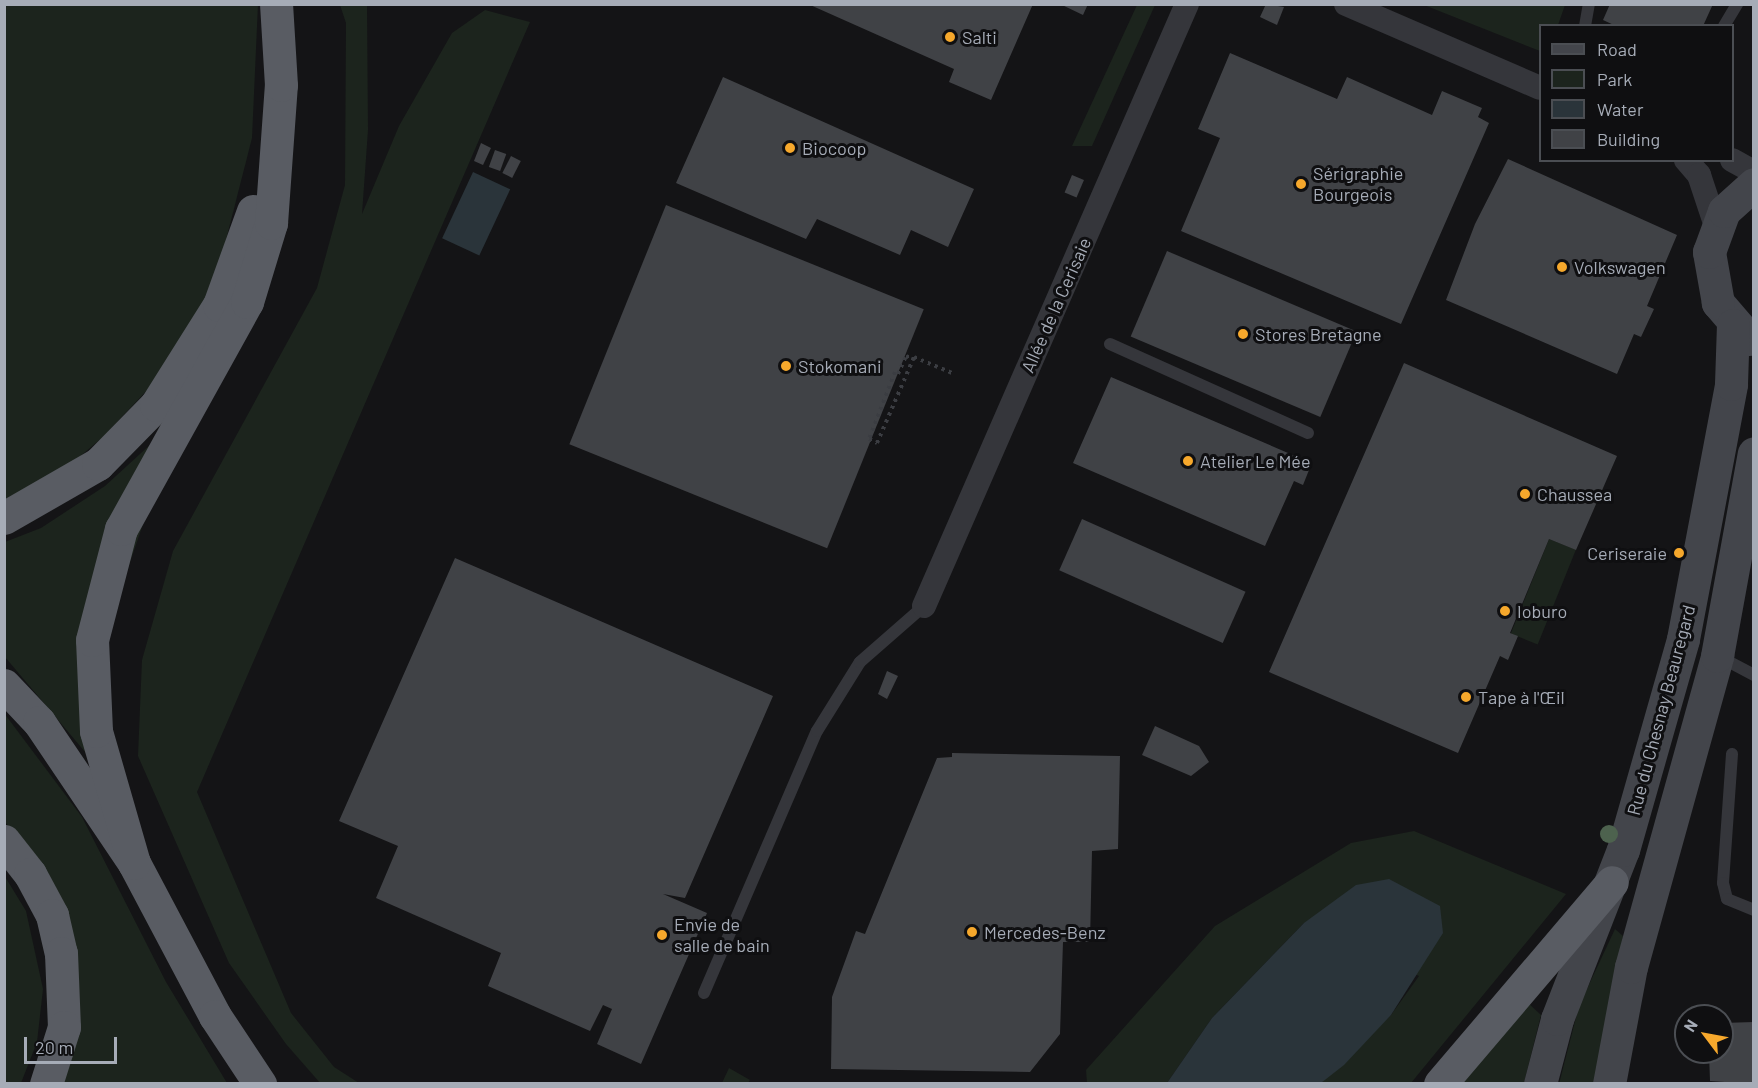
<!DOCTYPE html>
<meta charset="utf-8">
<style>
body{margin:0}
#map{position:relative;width:1758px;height:1088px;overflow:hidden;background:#141416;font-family:Barlow,sans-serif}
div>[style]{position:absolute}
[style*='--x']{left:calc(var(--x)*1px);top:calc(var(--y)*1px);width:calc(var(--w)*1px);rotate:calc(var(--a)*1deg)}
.green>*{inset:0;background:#1c241d;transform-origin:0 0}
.water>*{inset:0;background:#2a343a;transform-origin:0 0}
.building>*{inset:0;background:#404246;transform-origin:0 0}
.path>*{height:4px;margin-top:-2px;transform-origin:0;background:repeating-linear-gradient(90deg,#3b3d42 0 3px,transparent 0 7.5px)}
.service>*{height:12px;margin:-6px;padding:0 6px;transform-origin:6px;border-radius:6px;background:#35363b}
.minor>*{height:24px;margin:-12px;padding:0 12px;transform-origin:12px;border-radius:12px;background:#35363b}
.secondary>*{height:33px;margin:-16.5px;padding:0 16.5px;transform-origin:16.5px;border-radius:16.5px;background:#43454b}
.trunk>*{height:33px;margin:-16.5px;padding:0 16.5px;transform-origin:16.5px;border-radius:16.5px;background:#595c63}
.trees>*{width:18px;height:18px;margin:-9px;border-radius:50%;background:#4d624e}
.dots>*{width:16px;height:16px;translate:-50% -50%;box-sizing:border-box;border:3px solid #0f0f11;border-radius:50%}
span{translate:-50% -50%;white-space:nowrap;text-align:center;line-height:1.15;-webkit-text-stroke:6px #0f0f11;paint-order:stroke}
.poi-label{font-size:18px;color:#a6acb7}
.left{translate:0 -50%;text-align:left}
.right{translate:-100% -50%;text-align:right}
.street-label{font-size:18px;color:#a6acb7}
.frame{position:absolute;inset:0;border:6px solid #a6acb7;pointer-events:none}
.legend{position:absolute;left:1539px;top:24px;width:195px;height:138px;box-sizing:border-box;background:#0f0f11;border:2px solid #4b4e53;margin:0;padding:8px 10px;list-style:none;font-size:18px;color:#a6acb7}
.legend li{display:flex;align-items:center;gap:12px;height:30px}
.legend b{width:30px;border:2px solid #4b4e53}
.north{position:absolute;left:1674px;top:1004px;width:60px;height:60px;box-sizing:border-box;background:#0f0f11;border:2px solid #4b4e53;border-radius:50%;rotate:302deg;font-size:16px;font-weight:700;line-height:24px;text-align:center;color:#a6acb7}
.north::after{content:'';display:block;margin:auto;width:21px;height:27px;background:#f6a82c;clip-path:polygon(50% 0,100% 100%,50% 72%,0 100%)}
.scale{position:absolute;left:24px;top:1037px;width:93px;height:27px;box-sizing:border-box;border:3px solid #a6acb7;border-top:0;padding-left:8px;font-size:18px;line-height:21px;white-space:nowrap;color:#a6acb7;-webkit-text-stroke:4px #0f0f11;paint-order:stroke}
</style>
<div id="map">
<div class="green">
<i style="clip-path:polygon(258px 4px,252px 138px,216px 279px,167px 369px,103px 437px,71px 464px,4px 503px,4px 5px)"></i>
<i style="clip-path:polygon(340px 5px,367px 5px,368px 130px,362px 214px,399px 126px,452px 33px,485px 10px,530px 22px,197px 792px,291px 1013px,334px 1067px,359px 1083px,321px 1084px,286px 1044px,229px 963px,138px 756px,142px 660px,173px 551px,317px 288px,345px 185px,346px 23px)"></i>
<i style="clip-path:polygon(1137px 5px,1155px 5px,1092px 146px,1072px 146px)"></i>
<i style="clip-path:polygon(1424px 5px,1565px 4px,1565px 5px,1558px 25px,1540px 26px,1540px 51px)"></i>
<i style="clip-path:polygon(164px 432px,167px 454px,112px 615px,91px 759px,5px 657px,5px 542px,41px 528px,105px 486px)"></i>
<i style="left:1549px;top:539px;width:29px;height:102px;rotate:22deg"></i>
<i style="clip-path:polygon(4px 713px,82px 817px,166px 982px,227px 1083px,60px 1083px,47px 872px,5px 822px)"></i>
<i style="clip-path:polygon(1414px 831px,1566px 894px,1411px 1083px,1321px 1083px,1391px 1015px,1419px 976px,1304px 923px,1212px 1018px,1167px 1083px,1087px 1083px,1086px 1070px,1215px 926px,1351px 843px)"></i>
<i style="clip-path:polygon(4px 875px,26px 911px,43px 989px,37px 1042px,21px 1083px,5px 1083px)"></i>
<i style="clip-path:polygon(1615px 929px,1623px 936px,1599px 1083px,1559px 1084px,1579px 1006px)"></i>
<i style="clip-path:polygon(1526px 1001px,1541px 1015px,1524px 1083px,1455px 1084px)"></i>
<i style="clip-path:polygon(729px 1068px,750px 1080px,748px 1083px,722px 1083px)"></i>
</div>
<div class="water">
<i style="left:473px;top:172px;width:41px;height:73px;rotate:25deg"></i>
<i style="clip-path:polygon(1389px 879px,1440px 906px,1443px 933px,1391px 1015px,1344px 1065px,1321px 1083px,1167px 1083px,1212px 1018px,1304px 923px,1356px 885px)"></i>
</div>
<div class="building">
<i style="clip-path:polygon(808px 4px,1033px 4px,991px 100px,949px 82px,954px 69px)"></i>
<i style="clip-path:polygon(1060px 4px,1088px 4px,1083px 15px)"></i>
<i style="clip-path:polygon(1266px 4px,1284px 7px,1277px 25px,1260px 17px)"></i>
<i style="clip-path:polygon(1610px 4px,1713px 4px,1703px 26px,1616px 26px,1603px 20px)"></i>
<i style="clip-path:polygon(1230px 53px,1337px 99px,1347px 77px,1432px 115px,1442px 91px,1482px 108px,1478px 117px,1489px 123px,1401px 324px,1181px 231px,1220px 138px,1198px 129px)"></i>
<i style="clip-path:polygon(723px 77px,974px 189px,948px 247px,911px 230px,900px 255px,817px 219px,806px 239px,676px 183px)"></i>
<i style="clip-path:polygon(481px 143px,491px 148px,483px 165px,474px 161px)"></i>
<i style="left:495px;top:150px;width:12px;height:18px;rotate:20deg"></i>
<i style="left:511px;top:156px;width:11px;height:19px;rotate:27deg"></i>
<i style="clip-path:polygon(1508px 159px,1677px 235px,1647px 306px,1654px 309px,1641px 337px,1634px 334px,1617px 374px,1446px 300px,1475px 224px)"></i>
<i style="left:1072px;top:175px;width:13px;height:19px;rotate:23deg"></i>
<i style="left:666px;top:205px;width:278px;height:258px;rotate:22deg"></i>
<i style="left:1167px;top:251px;width:206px;height:93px;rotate:23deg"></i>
<i style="clip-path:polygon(1404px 363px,1617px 456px,1576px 550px,1549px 539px,1510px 633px,1518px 636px,1508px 660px,1500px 656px,1458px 753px,1269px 672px)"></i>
<i style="clip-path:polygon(1111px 377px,1302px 459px,1300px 466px,1309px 470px,1303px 485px,1294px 481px,1265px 546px,1073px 463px)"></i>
<i style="left:1082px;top:519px;width:179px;height:56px;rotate:24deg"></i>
<i style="clip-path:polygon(455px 558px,773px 696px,685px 898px,663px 894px,707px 913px,641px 1064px,597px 1044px,612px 1009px,603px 1005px,590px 1031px,488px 986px,501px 953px,376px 898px,398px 846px,339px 821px)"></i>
<i style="clip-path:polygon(887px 671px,898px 676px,887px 699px,878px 694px)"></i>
<i style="clip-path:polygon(1155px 726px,1199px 746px,1209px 762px,1191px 776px,1142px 755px)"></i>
<i style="clip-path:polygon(952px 753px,1120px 756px,1118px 849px,1092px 851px,1090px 942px,1063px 942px,1060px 1034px,1030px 1072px,831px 1069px,832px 997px,856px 931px,865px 934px,937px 758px,952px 757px)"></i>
<i style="clip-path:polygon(1754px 1022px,1754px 1084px,1710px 1081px,1709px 1052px,1722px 1052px,1722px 1023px)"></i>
</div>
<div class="path">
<i style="--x:895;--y:372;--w:72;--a:111.2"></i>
<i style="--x:869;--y:439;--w:9;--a:27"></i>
<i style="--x:877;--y:443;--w:94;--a:-66.7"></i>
<i style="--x:914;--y:357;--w:41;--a:22.8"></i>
<i style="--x:898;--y:374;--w:20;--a:-66"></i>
<i style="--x:906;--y:356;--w:8;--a:23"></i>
</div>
<div class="service">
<i style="--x:1585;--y:26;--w:22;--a:-80"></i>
<i style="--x:1724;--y:26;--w:26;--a:-59"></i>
<i style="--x:1110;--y:344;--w:217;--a:24.2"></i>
<i style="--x:1718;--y:656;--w:41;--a:27.8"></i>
<i style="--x:1732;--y:754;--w:129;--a:94"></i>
<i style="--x:1723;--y:883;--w:16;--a:76"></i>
<i style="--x:1727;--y:899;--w:29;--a:22"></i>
<i style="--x:704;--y:993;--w:285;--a:-66.7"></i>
<i style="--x:817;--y:731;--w:81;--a:-58.1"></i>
<i style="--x:860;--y:662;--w:85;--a:-41.2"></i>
</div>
<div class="minor">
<i style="--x:1346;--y:4;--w:211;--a:23.4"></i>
<i style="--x:1686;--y:160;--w:20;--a:49"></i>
<i style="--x:1699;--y:175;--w:54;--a:71.6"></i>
<i style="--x:1732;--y:160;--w:25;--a:29"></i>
<i style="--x:924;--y:606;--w:657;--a:-66.4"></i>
</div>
<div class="secondary">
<i style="--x:1749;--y:339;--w:48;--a:-130.7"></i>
<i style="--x:1718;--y:303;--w:52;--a:-100"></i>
<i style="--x:1709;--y:252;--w:44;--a:-69.9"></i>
<i style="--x:1724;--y:211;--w:40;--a:-42"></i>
<i style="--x:1540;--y:1084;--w:67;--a:-75.3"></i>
<i style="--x:1557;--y:1019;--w:181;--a:-68.7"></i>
<i style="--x:1623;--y:850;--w:219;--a:-74.1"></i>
<i style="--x:1683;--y:639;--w:259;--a:-79.3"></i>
<i style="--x:1731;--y:384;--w:59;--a:-88.1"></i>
<i style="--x:1609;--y:1084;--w:119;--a:-79.4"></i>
<i style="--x:1631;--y:967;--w:323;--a:-74.5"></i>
<i style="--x:1717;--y:656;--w:206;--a:-79.7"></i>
</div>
<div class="trunk">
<i style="--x:4;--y:518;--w:108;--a:-29.9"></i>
<i style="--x:98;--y:464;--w:83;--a:-45.5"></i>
<i style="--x:156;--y:405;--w:118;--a:-57.8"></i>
<i style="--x:219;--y:305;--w:100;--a:-70.1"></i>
<i style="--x:4;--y:685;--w:51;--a:46.6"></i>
<i style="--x:39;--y:722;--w:170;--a:56"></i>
<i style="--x:134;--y:863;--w:173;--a:62.1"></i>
<i style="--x:215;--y:1016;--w:82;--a:56.5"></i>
<i style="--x:4;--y:841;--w:42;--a:51.8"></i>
<i style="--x:30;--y:874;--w:47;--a:61.8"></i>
<i style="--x:52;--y:915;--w:39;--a:77"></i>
<i style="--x:61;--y:953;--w:74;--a:87.7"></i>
<i style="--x:64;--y:1027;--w:60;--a:107.5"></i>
<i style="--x:134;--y:863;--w:137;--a:-106.1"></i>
<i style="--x:96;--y:731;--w:91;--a:-92.5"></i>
<i style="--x:92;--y:640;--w:115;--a:-75.4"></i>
<i style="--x:121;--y:529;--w:260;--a:-61"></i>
<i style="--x:247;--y:302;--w:83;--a:-73.1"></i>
<i style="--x:271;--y:223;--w:138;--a:-85.9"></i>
<i style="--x:281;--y:85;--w:81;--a:-93.5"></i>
<i style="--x:1440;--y:1084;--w:265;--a:-49.6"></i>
</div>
<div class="trees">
<i style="left:1609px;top:834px"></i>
</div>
<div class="dots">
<i style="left:950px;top:37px;background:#f6a82c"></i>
<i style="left:790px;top:148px;background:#f6a82c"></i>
<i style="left:1301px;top:184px;background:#f6a82c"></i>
<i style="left:1562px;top:267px;background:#f6a82c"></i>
<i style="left:1243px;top:334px;background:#f6a82c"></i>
<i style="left:786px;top:366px;background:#f6a82c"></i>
<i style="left:1188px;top:461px;background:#f6a82c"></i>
<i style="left:1525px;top:494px;background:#f6a82c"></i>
<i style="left:1679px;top:553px;background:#f6a82c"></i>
<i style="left:1505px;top:611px;background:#f6a82c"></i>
<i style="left:1466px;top:697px;background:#f6a82c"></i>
<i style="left:972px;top:932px;background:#f6a82c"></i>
<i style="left:662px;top:935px;background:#f6a82c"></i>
</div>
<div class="poi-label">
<span class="left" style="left:962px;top:37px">Salti</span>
<span class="left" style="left:802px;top:148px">Biocoop</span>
<span class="left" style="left:1313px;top:184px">Sérigraphie<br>Bourgeois</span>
<span class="left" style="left:1574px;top:267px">Volkswagen</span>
<span class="left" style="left:1255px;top:334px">Stores Bretagne</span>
<span class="left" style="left:798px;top:366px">Stokomani</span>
<span class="left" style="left:1200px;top:461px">Atelier Le Mée</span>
<span class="left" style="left:1537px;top:494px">Chaussea</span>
<span class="right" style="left:1667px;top:553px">Ceriseraie</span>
<span class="left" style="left:1517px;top:611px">Ioburo</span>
<span class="left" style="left:1478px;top:697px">Tape à l'Œil</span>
<span class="left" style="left:674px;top:935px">Envie de<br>salle de bain</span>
<span class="left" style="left:984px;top:932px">Mercedes-Benz</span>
</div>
<div class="street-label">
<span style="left:1056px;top:305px;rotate:-66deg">Allée de la Cerisaie</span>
<span style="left:1661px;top:710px;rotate:-75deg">Rue du Chesnay Beauregard</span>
</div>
<div class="frame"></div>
<ul class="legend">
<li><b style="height:8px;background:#43454b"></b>Road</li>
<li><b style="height:16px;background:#1c241d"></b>Park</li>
<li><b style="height:16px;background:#2a343a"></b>Water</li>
<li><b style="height:16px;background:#404246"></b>Building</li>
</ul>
<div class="north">N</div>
<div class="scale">20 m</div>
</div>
